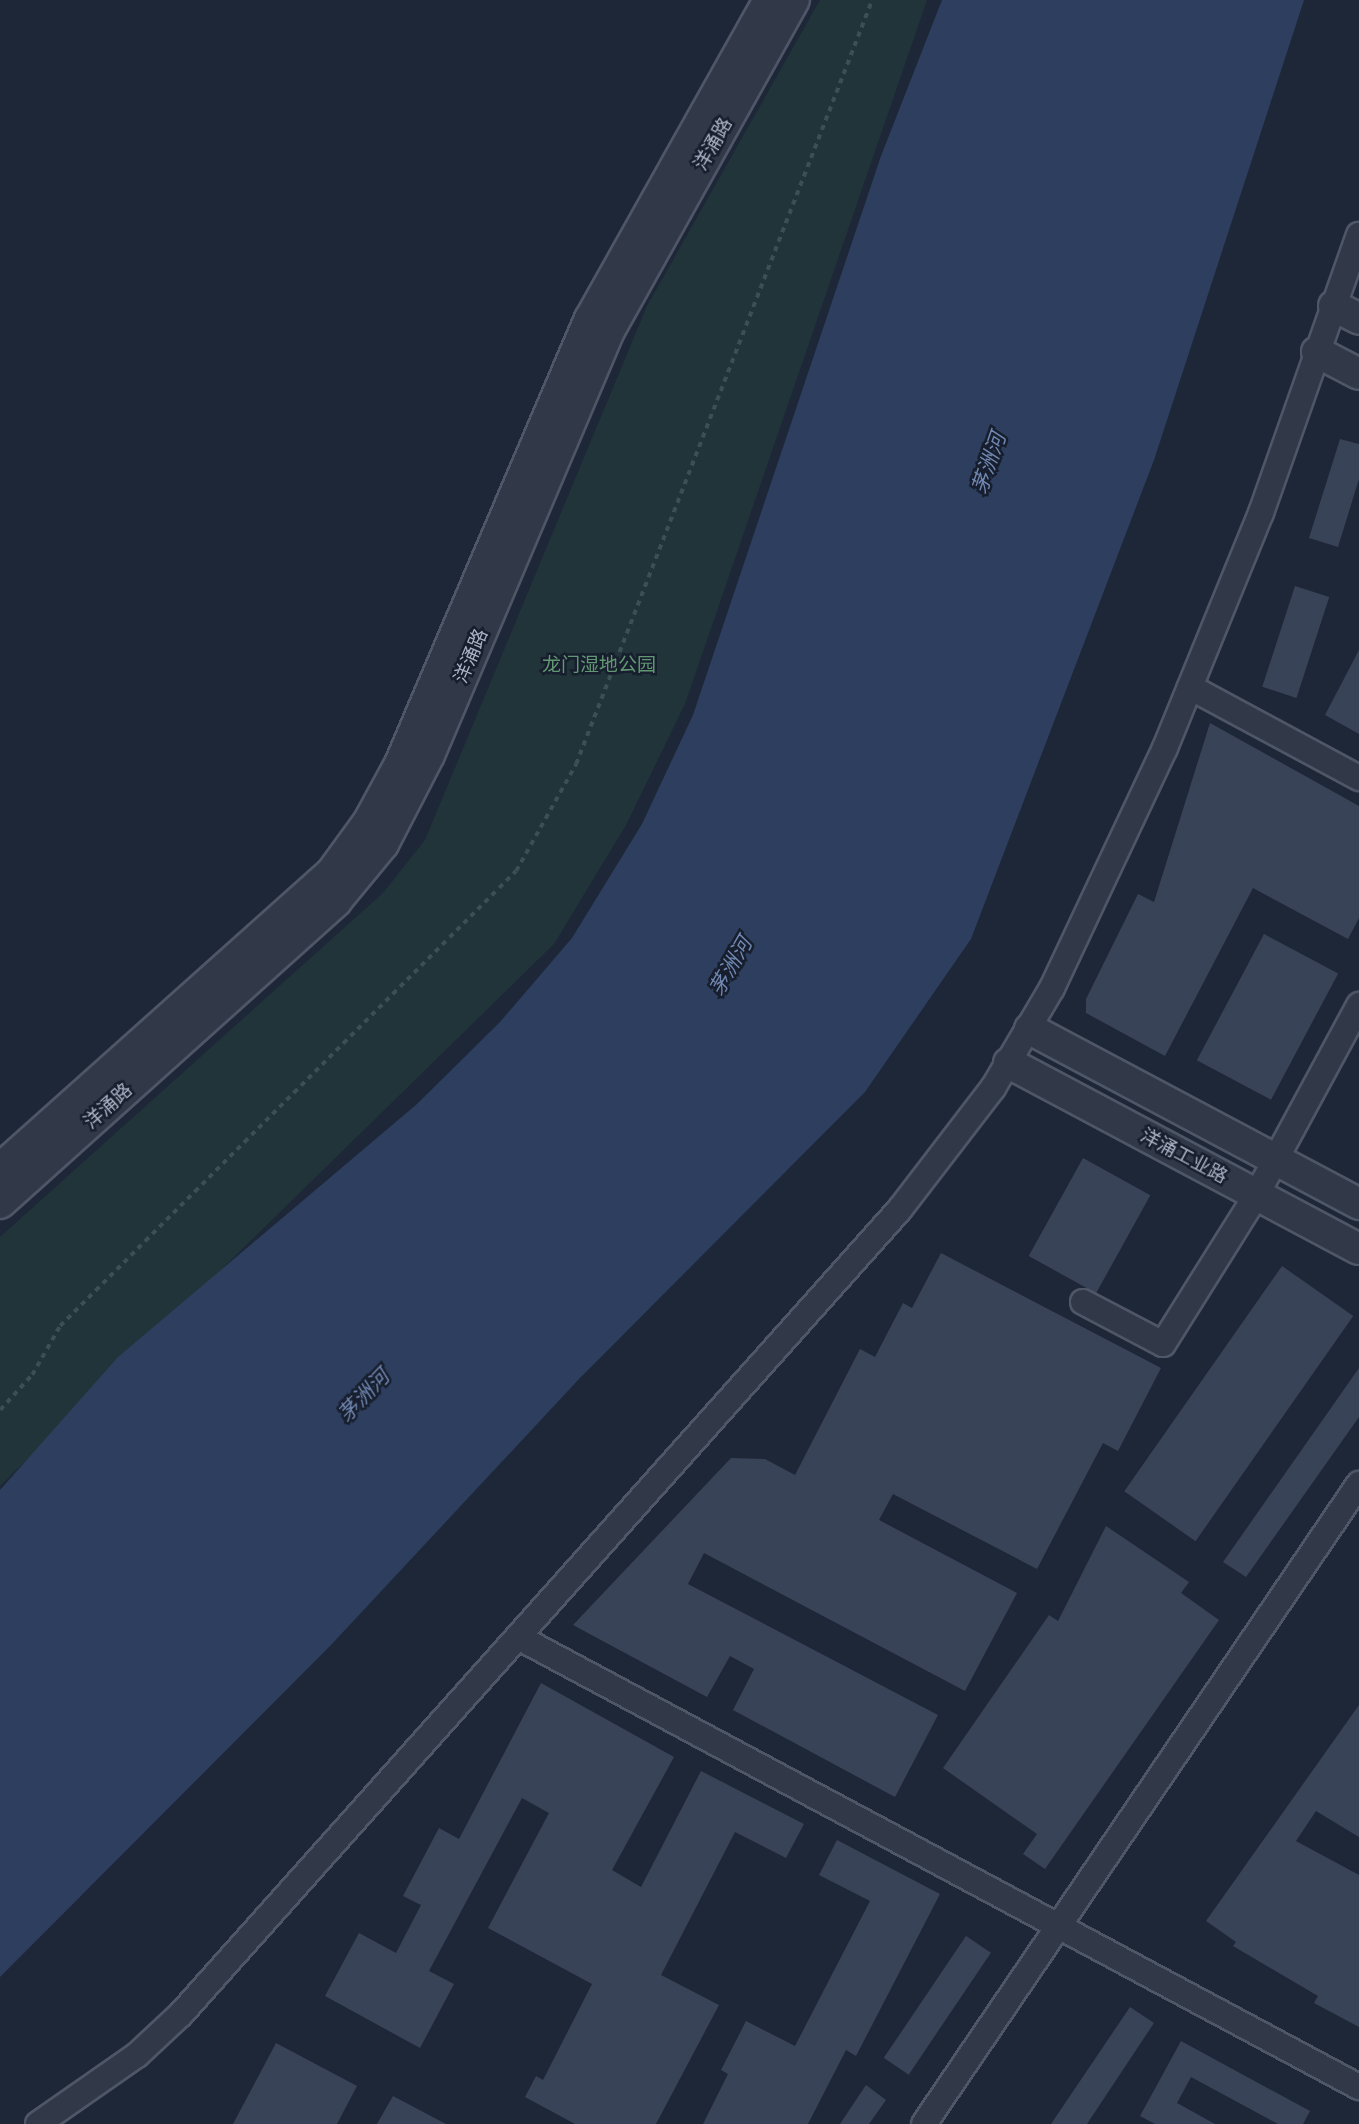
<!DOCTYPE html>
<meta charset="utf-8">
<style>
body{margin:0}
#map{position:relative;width:1359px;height:2124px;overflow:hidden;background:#1e2738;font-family:Manrope,"Noto Sans SC",sans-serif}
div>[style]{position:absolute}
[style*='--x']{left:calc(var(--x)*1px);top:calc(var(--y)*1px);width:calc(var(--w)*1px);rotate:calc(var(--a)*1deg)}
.green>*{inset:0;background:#203439}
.water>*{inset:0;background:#2d3e5e}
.building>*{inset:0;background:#394358;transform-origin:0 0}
.path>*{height:3.5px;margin-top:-1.75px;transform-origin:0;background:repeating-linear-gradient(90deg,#3a5054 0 5px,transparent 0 10px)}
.roads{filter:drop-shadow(2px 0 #4f5667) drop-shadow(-2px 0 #4f5667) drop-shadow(0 2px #4f5667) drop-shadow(0 -2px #4f5667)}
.minor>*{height:24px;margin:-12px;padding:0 12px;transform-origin:12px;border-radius:12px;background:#313948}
.tertiary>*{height:30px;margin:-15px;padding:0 15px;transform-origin:15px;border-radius:15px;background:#313948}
span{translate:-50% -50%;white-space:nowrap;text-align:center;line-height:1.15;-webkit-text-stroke:5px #171e2d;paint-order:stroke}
.street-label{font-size:19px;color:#abb3c6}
.park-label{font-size:19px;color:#619772}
.water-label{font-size:21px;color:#7087b1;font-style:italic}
</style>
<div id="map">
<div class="green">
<i style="clip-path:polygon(820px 0,927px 0,685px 704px,626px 825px,554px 944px,0 1486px,0 1237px,383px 893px,425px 840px,647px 306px)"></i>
</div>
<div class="water">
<i style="clip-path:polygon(942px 0,1304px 0,1154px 460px,971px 939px,865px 1092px,579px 1379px,331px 1645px,0 1977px,0 1490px,118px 1357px,417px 1104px,500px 1022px,572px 938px,642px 824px,693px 715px,881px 156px)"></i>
</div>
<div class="building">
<i style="clip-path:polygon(1340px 439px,1359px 444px,1359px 479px,1338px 547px,1309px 538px)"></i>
<i style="left:1295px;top:586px;width:36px;height:106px;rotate:18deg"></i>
<i style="clip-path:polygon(1359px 650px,1359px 734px,1325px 715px)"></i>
<i style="clip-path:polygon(1210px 723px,1359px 806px,1359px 918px,1348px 939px,1253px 888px,1165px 1056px,1086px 1013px,1086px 999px,1138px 894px,1154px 902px)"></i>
<i style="left:1264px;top:934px;width:84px;height:143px;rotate:28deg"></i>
<i style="left:1083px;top:1158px;width:77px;height:112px;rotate:29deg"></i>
<i style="clip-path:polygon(941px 1253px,1161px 1368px,1118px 1451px,1103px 1443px,1037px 1569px,893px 1494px,879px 1520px,1017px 1593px,965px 1691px,704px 1553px,688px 1584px,938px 1715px,895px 1797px,733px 1710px,754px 1669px,730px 1656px,707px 1697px,573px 1625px,731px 1458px,765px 1459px,795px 1475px,860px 1349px,875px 1357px,903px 1303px,912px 1308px)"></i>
<i style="left:1282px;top:1266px;width:87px;height:275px;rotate:35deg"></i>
<i style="clip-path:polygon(1359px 1368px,1359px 1417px,1246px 1577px,1223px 1562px)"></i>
<i style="clip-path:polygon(1106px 1526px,1189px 1582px,1181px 1593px,1219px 1620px,1045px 1869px,1023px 1854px,1037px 1834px,943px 1768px,1049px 1615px,1058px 1621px)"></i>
<i style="clip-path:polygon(541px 1683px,674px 1757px,612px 1870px,641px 1887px,701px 1771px,804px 1824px,786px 1858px,735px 1832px,661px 1975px,719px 2005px,656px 2124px,575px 2124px,525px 2097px,536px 2076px,543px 2080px,592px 1984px,488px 1928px,549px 1813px,522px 1798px,429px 1971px,454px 1984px,420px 2048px,325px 1996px,359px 1933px,396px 1953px,421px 1905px,403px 1896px,439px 1828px,459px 1839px)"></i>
<i style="clip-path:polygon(1359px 1705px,1359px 1837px,1316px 1811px,1296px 1841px,1359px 1875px,1359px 2027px,1314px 2003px,1318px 1996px,1233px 1946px,1236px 1942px,1206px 1921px)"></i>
<i style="clip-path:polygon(837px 1840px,940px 1894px,856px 2056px,846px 2050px,808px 2124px,703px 2124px,728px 2074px,721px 2070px,746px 2021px,795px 2046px,870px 1901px,819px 1875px)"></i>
<i style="left:966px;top:1936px;width:30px;height:147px;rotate:34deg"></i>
<i style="clip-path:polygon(1130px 2007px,1154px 2023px,1087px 2124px,1051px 2124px)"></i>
<i style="clip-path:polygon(1181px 2041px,1310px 2111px,1303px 2124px,1278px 2124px,1191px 2077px,1177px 2103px,1215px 2124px,1155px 2124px,1140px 2116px)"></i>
<i style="clip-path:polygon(276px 2043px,357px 2086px,337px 2124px,233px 2124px)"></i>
<i style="clip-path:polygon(866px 2085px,886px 2100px,869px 2124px,840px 2124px)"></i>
<i style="clip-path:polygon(393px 2096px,446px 2124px,377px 2124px)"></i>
</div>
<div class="path">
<i style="--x:0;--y:1410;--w:47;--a:-47.6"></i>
<i style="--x:32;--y:1375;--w:56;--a:-60.3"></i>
<i style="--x:60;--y:1326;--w:644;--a:-44.94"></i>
<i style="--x:516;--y:871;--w:123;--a:-60.7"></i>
<i style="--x:576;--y:764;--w:819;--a:-68.82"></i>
</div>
<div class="roads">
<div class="minor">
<i style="--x:1190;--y:687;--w:192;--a:28.3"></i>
<i style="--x:1083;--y:1302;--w:90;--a:27.7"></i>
<i style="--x:1163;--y:1344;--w:177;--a:-57.9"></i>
<i style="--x:1257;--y:1194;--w:215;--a:-61.6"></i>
<i style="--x:518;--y:1637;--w:954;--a:28.15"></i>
<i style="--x:38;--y:2124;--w:121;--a:-34.9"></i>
<i style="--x:137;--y:2055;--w:60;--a:-43"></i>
<i style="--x:181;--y:2014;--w:1079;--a:-48.23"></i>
<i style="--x:900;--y:1209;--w:153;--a:-52.5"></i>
<i style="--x:993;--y:1088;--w:116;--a:-59.5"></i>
<i style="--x:1052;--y:988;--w:265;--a:-64.8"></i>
<i style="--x:1165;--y:748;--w:254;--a:-67.8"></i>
<i style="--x:1261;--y:513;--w:295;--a:-70.6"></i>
<i style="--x:924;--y:2124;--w:774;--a:-55.8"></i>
</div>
<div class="tertiary">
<i style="--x:1334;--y:306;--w:28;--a:27"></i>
<i style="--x:1317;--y:352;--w:47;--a:27.6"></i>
<i style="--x:1030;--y:1029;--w:373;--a:28"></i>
<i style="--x:1009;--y:1063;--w:396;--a:28"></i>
<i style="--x:0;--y:1169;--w:445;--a:-41.8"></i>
<i style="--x:332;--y:872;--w:63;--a:-54"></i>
<i style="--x:369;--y:821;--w:65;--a:-61.5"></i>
<i style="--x:400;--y:764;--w:484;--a:-66.9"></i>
<i style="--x:590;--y:319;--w:366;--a:-60.7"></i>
<i style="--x:0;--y:1203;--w:452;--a:-41.9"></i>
<i style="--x:336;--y:901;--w:74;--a:-50.5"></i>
<i style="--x:383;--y:844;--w:100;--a:-62.7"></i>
<i style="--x:429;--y:755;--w:463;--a:-67"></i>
<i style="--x:610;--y:329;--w:377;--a:-60.8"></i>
</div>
</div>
<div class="street-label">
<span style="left:713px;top:144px;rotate:-60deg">洋涌路</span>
<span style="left:471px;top:656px;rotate:-67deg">洋涌路</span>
<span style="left:108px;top:1106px;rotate:-42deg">洋涌路</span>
<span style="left:1184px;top:1156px;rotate:28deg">洋涌工业路</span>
</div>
<div class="park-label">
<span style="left:599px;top:665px">龙门湿地公园</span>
</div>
<div class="water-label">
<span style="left:988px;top:463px;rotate:-71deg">茅洲河</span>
<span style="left:730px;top:966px;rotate:-60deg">茅洲河</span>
<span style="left:363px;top:1395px;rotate:-46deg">茅洲河</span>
</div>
</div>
